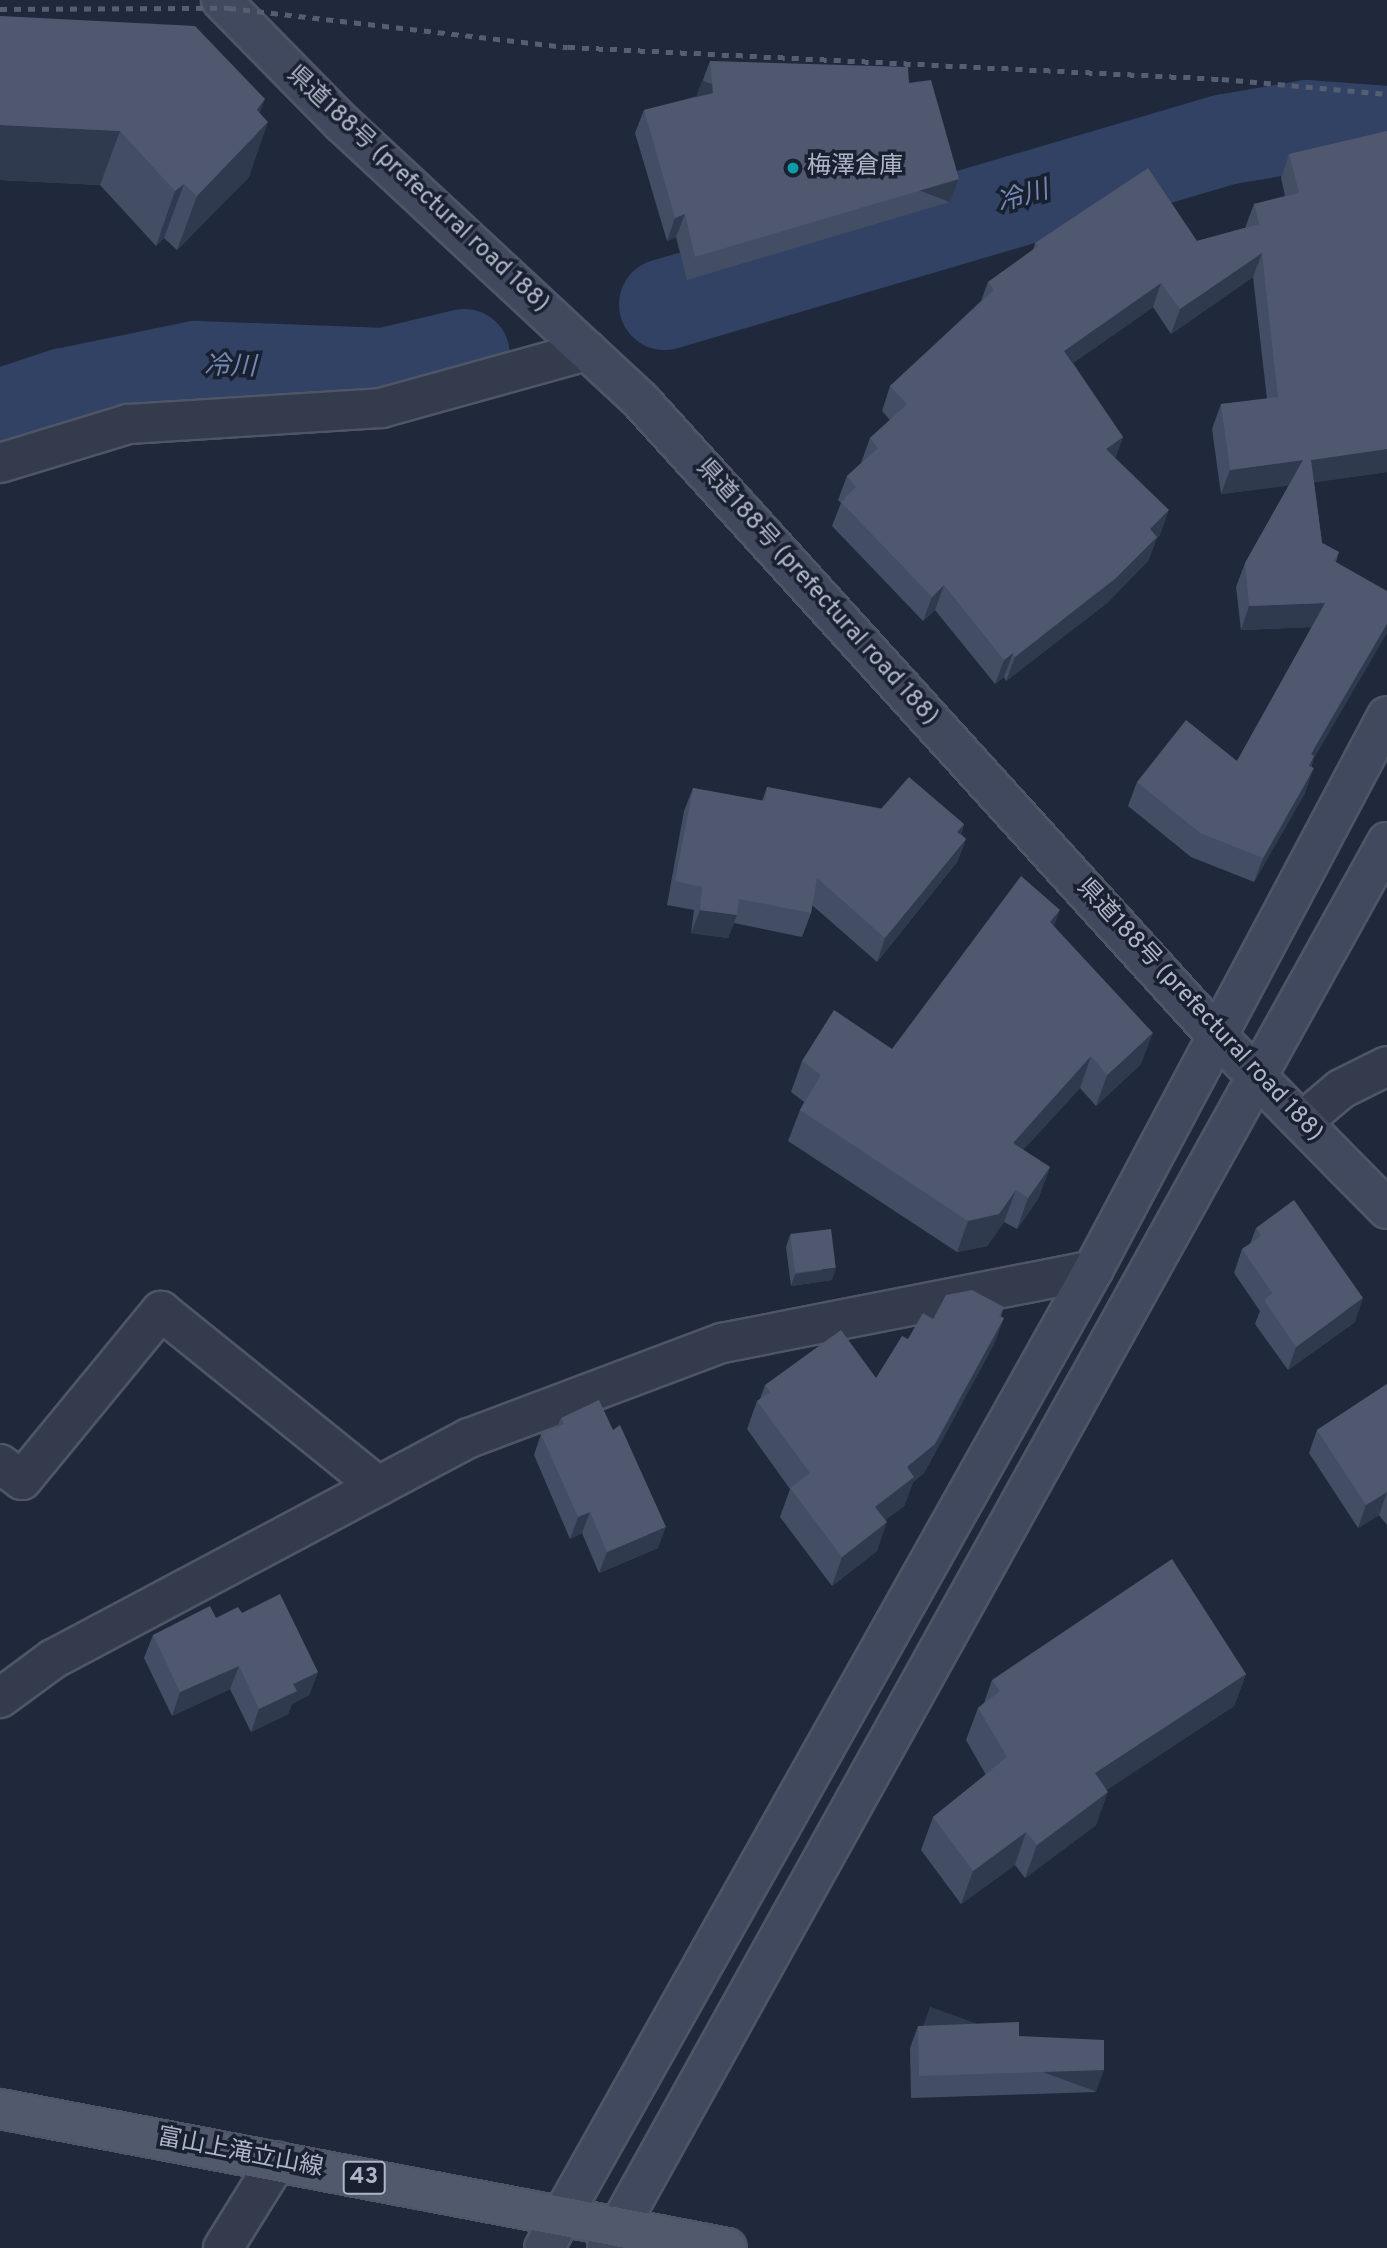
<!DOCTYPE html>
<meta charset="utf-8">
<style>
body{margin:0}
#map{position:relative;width:1387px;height:2248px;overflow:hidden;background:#20293c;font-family:Overpass,"Noto Sans JP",sans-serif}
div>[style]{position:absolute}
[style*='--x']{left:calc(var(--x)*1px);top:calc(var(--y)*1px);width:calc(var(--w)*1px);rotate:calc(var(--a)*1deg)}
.river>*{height:91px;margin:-45.5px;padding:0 45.5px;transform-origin:45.5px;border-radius:45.5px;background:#314265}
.roads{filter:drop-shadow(2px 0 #4e5666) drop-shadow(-2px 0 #4e5666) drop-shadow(0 2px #4e5666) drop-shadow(0 -2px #4e5666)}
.street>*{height:38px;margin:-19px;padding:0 19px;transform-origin:19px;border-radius:19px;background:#333b4c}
.secondary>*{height:38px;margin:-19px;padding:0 19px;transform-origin:19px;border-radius:19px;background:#41495f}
.primary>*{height:38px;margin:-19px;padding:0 19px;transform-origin:19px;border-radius:19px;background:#515a6c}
.rail>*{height:5px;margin-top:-2.5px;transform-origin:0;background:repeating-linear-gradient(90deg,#555e73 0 7px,transparent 0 14px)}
.wall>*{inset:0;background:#434d64}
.shaded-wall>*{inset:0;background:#303a4f;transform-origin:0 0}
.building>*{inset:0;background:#4f586e;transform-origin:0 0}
.dots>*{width:19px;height:19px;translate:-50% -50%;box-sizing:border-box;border:4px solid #192030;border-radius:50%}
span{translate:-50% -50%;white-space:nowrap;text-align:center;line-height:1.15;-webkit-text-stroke:7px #192030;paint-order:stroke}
.shield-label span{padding:2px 5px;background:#192030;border:2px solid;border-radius:5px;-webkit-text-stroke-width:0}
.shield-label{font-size:23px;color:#aeb6c8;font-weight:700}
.poi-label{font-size:24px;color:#aeb6c8}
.left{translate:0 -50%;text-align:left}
.street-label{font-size:24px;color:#aeb6c8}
.water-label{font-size:26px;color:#7488b2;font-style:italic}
</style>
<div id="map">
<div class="river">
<i style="--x:664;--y:304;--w:585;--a:-16.39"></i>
<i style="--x:1225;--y:139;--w:83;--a:-9.7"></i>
<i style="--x:1307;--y:125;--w:80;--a:4.3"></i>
<i style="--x:0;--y:414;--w:67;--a:-18.2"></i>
<i style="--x:64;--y:393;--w:135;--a:-11.6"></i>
<i style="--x:196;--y:366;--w:188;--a:2.1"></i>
<i style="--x:384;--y:373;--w:82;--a:-13.4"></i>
</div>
<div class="roads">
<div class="street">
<i style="--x:0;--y:463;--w:134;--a:-16.9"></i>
<i style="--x:128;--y:424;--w:254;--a:-3.6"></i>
<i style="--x:381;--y:408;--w:214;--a:-15.5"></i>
<i style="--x:1302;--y:1122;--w:51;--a:-40.2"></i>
<i style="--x:1341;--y:1089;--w:51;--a:-26.6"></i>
<i style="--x:0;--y:1464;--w:27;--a:36"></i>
<i style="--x:22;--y:1480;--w:219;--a:-50.6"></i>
<i style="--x:161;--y:1311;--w:279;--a:38.9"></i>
<i style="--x:0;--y:1698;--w:66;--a:-36.3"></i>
<i style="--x:53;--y:1659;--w:471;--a:-28"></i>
<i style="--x:469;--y:1438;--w:270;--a:-20.6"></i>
<i style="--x:722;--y:1343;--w:378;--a:-11.1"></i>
<i style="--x:223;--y:2248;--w:102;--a:-58.2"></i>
</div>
<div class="secondary">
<i style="--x:221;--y:0;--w:173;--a:45.5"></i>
<i style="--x:342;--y:123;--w:408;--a:42.9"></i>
<i style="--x:641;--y:401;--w:856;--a:47.79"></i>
<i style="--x:1216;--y:1035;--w:244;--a:45.5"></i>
<i style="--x:544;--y:2248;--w:1122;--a:-60.69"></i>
<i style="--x:1093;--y:1270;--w:627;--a:-62.05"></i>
<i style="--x:607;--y:2248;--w:1608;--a:-60.98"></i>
</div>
<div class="primary">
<i style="--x:0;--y:2109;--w:740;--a:10.82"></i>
</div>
</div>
<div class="rail">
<i style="--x:0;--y:9;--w:229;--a:-0.3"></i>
<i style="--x:229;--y:8;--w:341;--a:6.6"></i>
<i style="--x:568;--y:47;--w:655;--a:2.8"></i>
<i style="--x:1222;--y:79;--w:166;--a:5.2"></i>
</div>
<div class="wall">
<i style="clip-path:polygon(0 16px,260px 113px,249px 177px,177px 250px,164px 238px,156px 246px,100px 185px,0 180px)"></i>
<i style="clip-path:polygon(710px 61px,909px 83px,959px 179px,950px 202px,687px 280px,676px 237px,667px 241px,635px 133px,644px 110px,702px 95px,701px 85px)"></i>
<i style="clip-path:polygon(1387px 131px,1387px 472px,1314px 482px,1322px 543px,1339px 552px,1336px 562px,1313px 760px,1305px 793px,1254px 882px,1191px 857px,1128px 806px,1137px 782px,1237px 761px,1312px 627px,1241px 630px,1236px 587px,1245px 563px,1289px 485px,1221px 494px,1212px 429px,1221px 404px,1267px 399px,1253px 277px,1171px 334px,1153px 307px,1073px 363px,1123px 437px,1115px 458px,1160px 535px,1157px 538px,1148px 561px,1107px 603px,1006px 681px,1004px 677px,995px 684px,935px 610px,923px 621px,832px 526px,841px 503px,838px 500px,847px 476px,861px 463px,870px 438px,890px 420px,882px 411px,890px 386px,981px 301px,988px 282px,1033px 250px,1035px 243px,1197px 241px,1245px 228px,1254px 204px,1285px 196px,1281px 178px,1289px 154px)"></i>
<i style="clip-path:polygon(767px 787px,964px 824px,961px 834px,966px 839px,957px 862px,877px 962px,812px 905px,811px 913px,802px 937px,734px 923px,728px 938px,691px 933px,694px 910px,667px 905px,684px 811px,693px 788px,762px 801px)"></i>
<i style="clip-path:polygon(1054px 926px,1141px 1064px,1096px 1106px,1080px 1088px,1023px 1150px,1050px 1167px,1038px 1199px,1017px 1229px,1004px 1222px,987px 1246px,957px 1252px,788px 1141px,800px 1110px,804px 1102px,791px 1092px,802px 1061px,892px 1049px)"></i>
<i style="clip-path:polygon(1256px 1228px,1355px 1322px,1288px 1370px,1255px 1324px,1260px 1311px,1234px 1273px,1242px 1249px,1250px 1244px)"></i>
<i style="clip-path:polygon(790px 1235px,832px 1280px,791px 1286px,786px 1247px)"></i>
<i style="clip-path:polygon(1004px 1307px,1001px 1316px,1004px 1318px,993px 1346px,924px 1473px,913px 1482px,904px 1506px,885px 1520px,877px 1551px,832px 1586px,780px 1517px,790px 1489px,747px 1429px,757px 1401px,760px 1399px,765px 1385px,876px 1378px,908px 1339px,933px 1319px)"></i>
<i style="clip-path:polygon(1387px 1384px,1387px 1525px,1379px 1515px,1358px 1528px,1309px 1453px,1317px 1430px)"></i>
<i style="clip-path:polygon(561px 1418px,658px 1548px,599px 1573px,582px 1533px,570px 1539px,534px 1455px,541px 1434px,557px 1427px)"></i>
<i style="clip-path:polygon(242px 1613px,318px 1672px,309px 1695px,292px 1704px,288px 1714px,251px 1732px,230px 1689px,172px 1716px,144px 1658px,153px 1635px,216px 1618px)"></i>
<i style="clip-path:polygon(1246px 1674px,1234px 1706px,1106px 1790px,1096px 1825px,1025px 1878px,1015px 1865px,961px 1904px,921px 1850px,933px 1817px,986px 1775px,966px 1740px,978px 1708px,984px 1703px,992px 1680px)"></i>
<i style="clip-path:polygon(918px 2026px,1019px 2036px,1096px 2092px,911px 2098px,910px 2048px)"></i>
</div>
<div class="shaded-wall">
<i style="clip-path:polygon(265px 99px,249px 142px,268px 122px,249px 177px,177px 250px,197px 196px)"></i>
<i style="clip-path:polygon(0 125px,120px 131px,100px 185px,0 180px)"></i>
<i style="left:959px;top:179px;width:25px;height:275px;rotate:111deg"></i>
<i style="clip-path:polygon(184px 184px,164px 238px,156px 246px,175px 191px)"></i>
<i style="clip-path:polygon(685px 214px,676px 237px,667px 241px,675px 218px)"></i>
<i style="clip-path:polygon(1262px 253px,1253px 277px,1171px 334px,1180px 309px)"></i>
<i style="clip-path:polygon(1161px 283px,1153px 307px,1056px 375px,1064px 351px)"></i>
<i style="clip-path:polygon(1123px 437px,1114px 461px,1106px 449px)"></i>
<i style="clip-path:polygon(1387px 449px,1387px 472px,1303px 484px,1311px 460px)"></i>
<i style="clip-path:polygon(1303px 460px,1294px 485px,1221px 494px,1230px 470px)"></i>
<i style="clip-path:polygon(1169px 510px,1160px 535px,1157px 538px,1148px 561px,1107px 603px,1006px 681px,1015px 657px)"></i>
<i style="clip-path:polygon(944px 585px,935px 610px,923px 621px,932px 597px)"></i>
<i style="clip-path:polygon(1325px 603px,1317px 627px,1241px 630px,1249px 606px)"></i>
<i style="clip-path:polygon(1387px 624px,1387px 633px,1313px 760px,1306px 780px,1311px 754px)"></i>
<i style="clip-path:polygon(1013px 653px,1004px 677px,995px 684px,1004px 660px)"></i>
<i style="clip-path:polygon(1314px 768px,1305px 793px,1254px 882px,1263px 858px)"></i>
<i style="clip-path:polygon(964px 824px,956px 848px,957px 832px)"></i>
<i style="clip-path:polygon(966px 839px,957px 862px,877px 962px,885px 938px)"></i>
<i style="clip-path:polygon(700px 910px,737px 915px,728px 938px,691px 933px)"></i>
<i style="clip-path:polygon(1060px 910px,1048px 942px,1050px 922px)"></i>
<i style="clip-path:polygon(1153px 1033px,1141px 1064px,1096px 1106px,1107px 1075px)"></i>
<i style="clip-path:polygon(1091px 1056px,1080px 1088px,1001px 1174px,1013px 1143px)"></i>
<i style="clip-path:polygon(1050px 1167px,1038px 1199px,1017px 1229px,1028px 1198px)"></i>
<i style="clip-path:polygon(1016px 1190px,1004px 1222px,987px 1246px,957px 1252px,968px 1221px)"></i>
<i style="clip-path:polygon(836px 1268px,832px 1280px,791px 1286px,795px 1274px)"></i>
<i style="clip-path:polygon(1363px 1298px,1355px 1322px,1288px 1370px,1296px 1347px)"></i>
<i style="clip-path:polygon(1004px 1318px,993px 1346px,924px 1473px,913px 1482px,904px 1506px,865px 1536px,875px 1507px,907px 1467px)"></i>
<i style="clip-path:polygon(1387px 1492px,1379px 1515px,1358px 1528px,1366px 1505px)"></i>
<i style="clip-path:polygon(590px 1512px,582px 1533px,570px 1539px,578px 1517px)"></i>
<i style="clip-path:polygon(887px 1522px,877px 1551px,832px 1586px,842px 1557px)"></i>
<i style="clip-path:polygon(666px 1527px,658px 1548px,599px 1573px,607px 1552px)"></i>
<i style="clip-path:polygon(239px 1666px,230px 1689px,172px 1716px,180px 1692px)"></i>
<i style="clip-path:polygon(318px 1672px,309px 1695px,292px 1704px,288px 1714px,251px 1732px,259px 1709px,293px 1684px)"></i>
<i style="clip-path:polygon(1246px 1674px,1234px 1706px,1083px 1806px,1095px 1773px)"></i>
<i style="clip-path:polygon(1108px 1792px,1096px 1825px,1025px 1878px,1037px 1845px)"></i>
<i style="clip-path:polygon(1026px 1832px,1015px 1865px,961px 1904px,973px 1871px)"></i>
<i style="left:1104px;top:2070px;width:23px;height:185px;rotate:110deg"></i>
</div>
<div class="building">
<i style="clip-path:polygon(0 16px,195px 26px,265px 99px,257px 110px,268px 122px,197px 196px,184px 184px,175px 191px,120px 131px,0 125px)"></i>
<i style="clip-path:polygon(710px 61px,908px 67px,909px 83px,931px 80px,959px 179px,695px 257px,685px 214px,675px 218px,644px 110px,713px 93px)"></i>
<i style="clip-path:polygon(1387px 131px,1387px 449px,1311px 460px,1322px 543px,1339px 552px,1334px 561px,1387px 591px,1387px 624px,1311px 754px,1314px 756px,1309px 766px,1314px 768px,1263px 858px,1200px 833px,1137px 782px,1186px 720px,1237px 761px,1325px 603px,1249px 606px,1245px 563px,1303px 460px,1230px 470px,1221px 404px,1278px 397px,1262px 253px,1180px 309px,1161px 283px,1064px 351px,1123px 437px,1106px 449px,1169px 510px,1150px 529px,1157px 537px,1116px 578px,1015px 657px,1013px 653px,1004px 660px,944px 585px,932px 597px,841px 502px,856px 487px,847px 476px,878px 448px,870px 438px,907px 404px,890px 386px,994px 290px,988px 282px,1038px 246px,1035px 243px,1148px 168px,1197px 241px,1259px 224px,1254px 204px,1299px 193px,1289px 154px)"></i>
<i style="clip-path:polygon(909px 777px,964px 824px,957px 832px,966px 839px,885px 938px,817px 878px,811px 913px,739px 899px,737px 915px,700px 910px,702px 887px,675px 881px,693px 788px,765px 801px,767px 787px,881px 809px)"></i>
<i style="clip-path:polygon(1021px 876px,1060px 910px,1050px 922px,1153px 1033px,1107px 1075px,1091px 1056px,1013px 1143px,1050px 1167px,1028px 1198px,1016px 1190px,999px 1214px,968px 1221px,800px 1110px,821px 1075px,802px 1061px,834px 1010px,892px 1049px)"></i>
<i style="clip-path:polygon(1294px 1200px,1363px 1298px,1296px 1347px,1264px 1300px,1272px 1293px,1242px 1249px,1261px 1236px,1256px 1228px)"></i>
<i style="left:831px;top:1229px;width:39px;height:41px;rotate:83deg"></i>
<i style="clip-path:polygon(972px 1290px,1004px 1307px,999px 1316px,1004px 1318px,935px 1444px,907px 1467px,914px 1477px,875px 1507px,887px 1522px,842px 1557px,790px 1488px,810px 1473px,757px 1401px,770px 1392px,765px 1385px,841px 1330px,876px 1378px,902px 1336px,908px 1339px,923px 1313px,933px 1319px,946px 1295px)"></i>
<i style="clip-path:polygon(1387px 1384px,1387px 1492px,1366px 1505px,1317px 1430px)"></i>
<i style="clip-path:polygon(599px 1400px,613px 1430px,620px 1425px,666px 1527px,607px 1552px,590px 1512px,578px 1517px,541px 1434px,564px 1424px,561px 1418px)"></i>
<i style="clip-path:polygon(1172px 1559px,1246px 1674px,1095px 1773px,1108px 1792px,1037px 1845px,1026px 1832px,973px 1871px,933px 1817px,1007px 1757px,978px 1708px,1000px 1691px,992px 1680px)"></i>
<i style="clip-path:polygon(280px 1594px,318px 1672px,293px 1684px,297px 1691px,259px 1709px,239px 1666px,180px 1692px,153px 1635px,210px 1606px,216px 1618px,238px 1607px,242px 1613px)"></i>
<i style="clip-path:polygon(1019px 2022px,1019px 2036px,1104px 2040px,1104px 2070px,919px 2076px,918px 2026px)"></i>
</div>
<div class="dots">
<i style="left:793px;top:168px;background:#0f9aa8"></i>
</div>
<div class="shield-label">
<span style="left:364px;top:2178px">43</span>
</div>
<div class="poi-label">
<span class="left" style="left:807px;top:168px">梅澤倉庫</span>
</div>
<div class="street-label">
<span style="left:417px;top:190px;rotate:43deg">県道188号 (prefectural road 188)</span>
<span style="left:816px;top:593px;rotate:48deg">県道188号 (prefectural road 188)</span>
<span style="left:1199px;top:1011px;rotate:47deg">県道188号 (prefectural road 188)</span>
<span style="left:240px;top:2154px;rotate:11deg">富山上滝立山線</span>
</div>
<div class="water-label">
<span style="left:1023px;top:198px;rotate:-16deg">冷川</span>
<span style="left:230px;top:368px;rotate:1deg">冷川</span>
</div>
</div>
